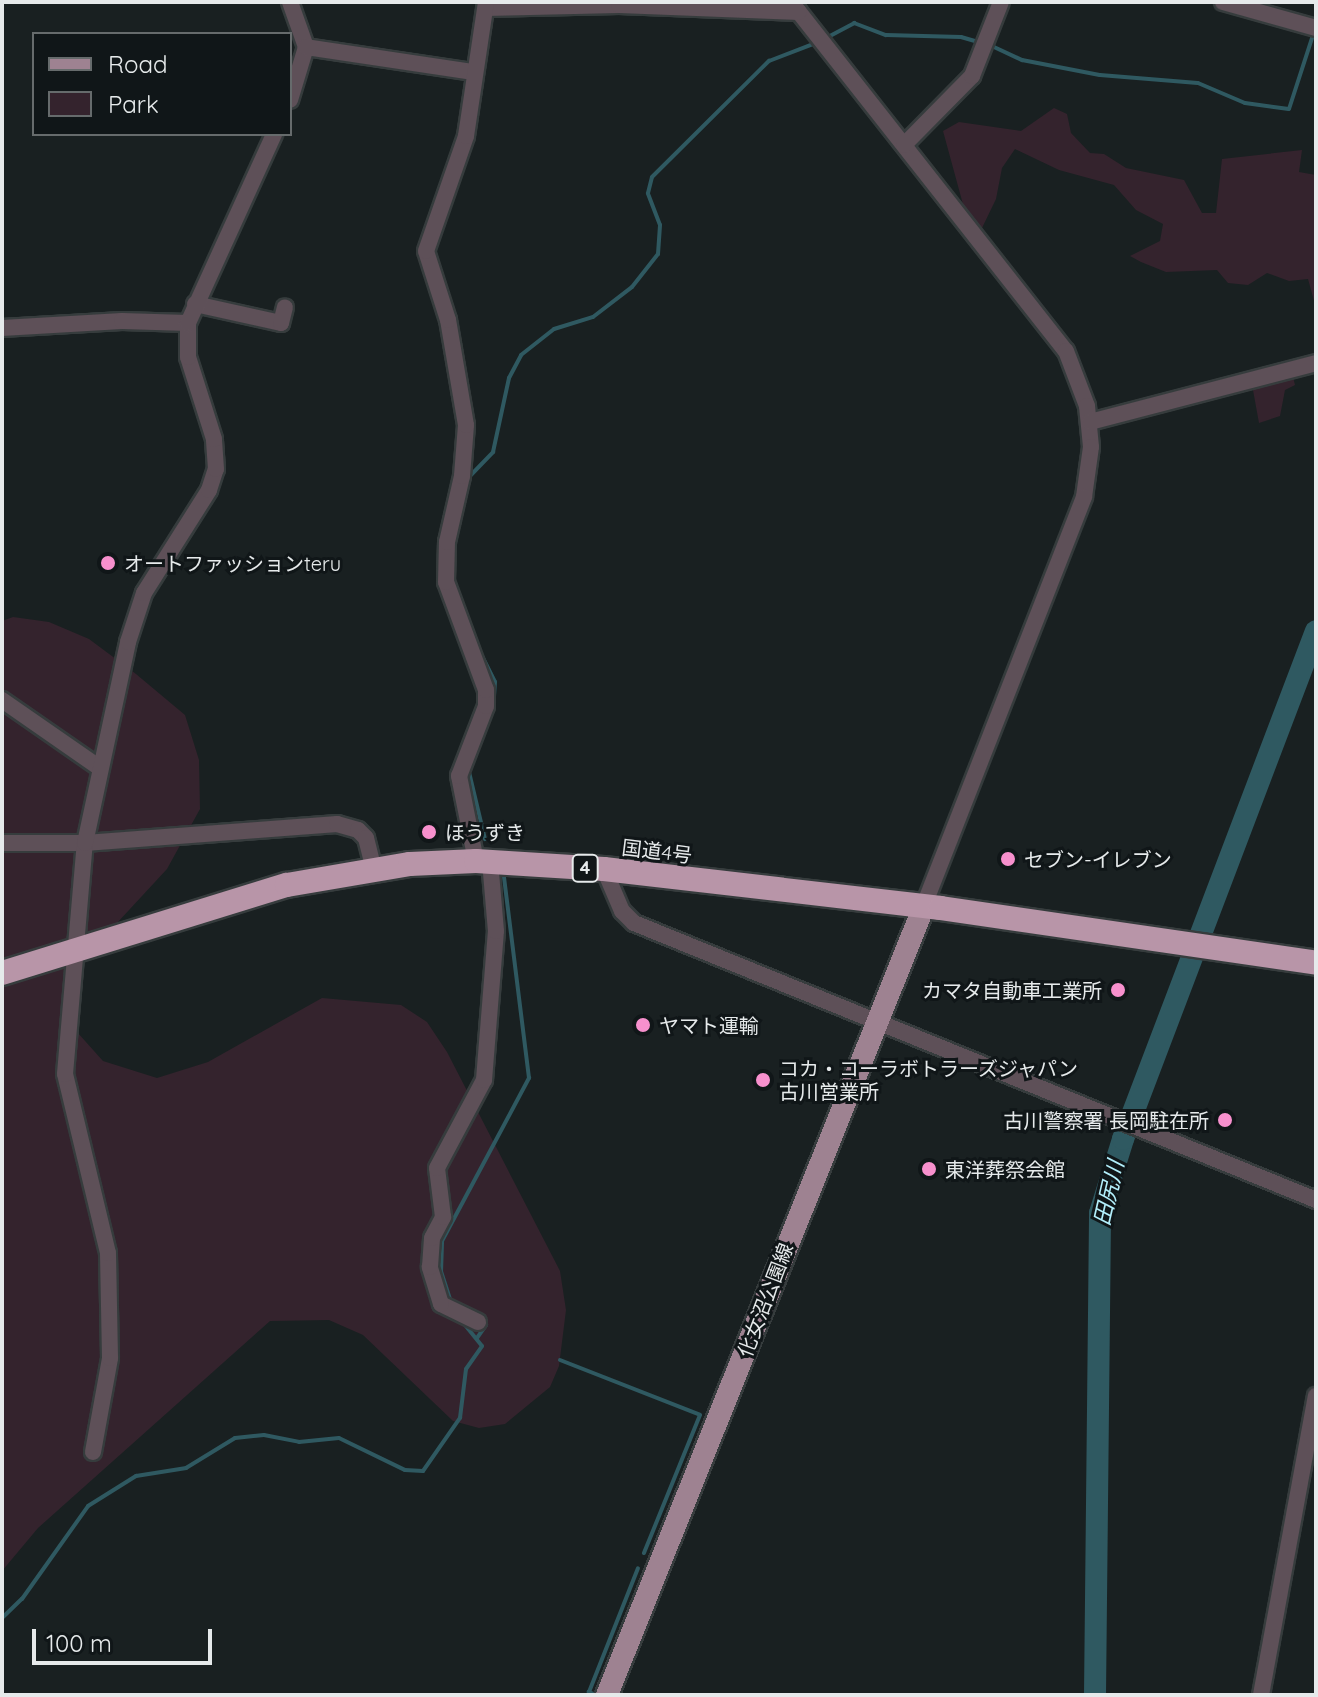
<!DOCTYPE html>
<meta charset="utf-8">
<style>
body{margin:0}
#map{position:relative;width:1318px;height:1697px;overflow:hidden;background:#192021;font-family:Quicksand,"Noto Sans JP",sans-serif}
div>[style]{position:absolute}
[style*='--x']{left:calc(var(--x)*1px);top:calc(var(--y)*1px);width:calc(var(--w)*1px);rotate:calc(var(--a)*1deg)}
.green>*{inset:0;background:#34232d}
.stream>*{height:4px;margin:-2px;padding:0 2px;transform-origin:2px;border-radius:2px;background:#2f5961}
.river>*{height:22px;margin:-11px;padding:0 11px;transform-origin:11px;border-radius:11px;background:#2f5961}
.roads{filter:drop-shadow(2px 0 #363c3d) drop-shadow(-2px 0 #363c3d) drop-shadow(0 2px #363c3d) drop-shadow(0 -2px #363c3d)}
.minor>*{height:16px;margin:-8px;padding:0 8px;transform-origin:8px;border-radius:8px;background:#5e5058}
.major>*{height:22px;margin:-11px;padding:0 11px;transform-origin:11px;border-radius:11px;background:#9e8291}
.highway>*{height:24px;margin:-12px;padding:0 12px;transform-origin:12px;border-radius:12px;background:#b895a8}
.dots>*{width:22px;height:22px;translate:-50% -50%;box-sizing:border-box;border:4px solid #101618;border-radius:50%}
span{translate:-50% -50%;white-space:nowrap;text-align:center;line-height:1.15;-webkit-text-stroke:6px #101618;paint-order:stroke}
.shield-label span{padding:2px 6px;background:#101618;border:2px solid;border-radius:6px;-webkit-text-stroke-width:0}
.shield-label{font-size:18px;color:#e6eaeb;font-weight:700}
.poi-label{font-size:20px;color:#e6eaeb}
.left{translate:0 -50%;text-align:left}
.right{translate:-100% -50%;text-align:right}
.street-label{font-size:20px;color:#e6eaeb}
.water-label{font-size:22px;color:#b3f0fc;font-style:italic}
.frame{position:absolute;inset:0;border:4px solid #e6eaeb;pointer-events:none}
.legend{position:absolute;left:32px;top:32px;width:260px;height:104px;box-sizing:border-box;background:#101618;border:2px solid #666b6c;margin:0;padding:10px 14px;list-style:none;font-size:24px;color:#e6eaeb}
.legend li{display:flex;align-items:center;gap:16px;height:40px}
.legend b{width:40px;border:2px solid #666b6c}
.scale{position:absolute;left:32px;top:1629px;width:180px;height:36px;box-sizing:border-box;border:4px solid #e6eaeb;border-top:0;padding-left:10px;font-size:24px;line-height:28px;white-space:nowrap;color:#e6eaeb;-webkit-text-stroke:6px #101618;paint-order:stroke}
</style>
<div id="map">
<div class="green">
<i style="clip-path:polygon(1054px 108px,1067px 114px,1071px 133px,1090px 153px,1104px 154px,1126px 168px,1184px 180px,1202px 213px,1216px 213px,1222px 159px,1302px 150px,1299px 172px,1316px 175px,1316px 308px,1308px 279px,1289px 281px,1267px 273px,1248px 285px,1228px 283px,1217px 270px,1166px 272px,1141px 262px,1130px 256px,1160px 241px,1163px 224px,1136px 210px,1114px 185px,1059px 170px,1015px 149px,1002px 168px,996px 199px,982px 228px,964px 208px,943px 131px,959px 122px,1021px 131px)"></i>
<i style="clip-path:polygon(1293px 377px,1295px 385px,1285px 390px,1280px 416px,1259px 423px,1253px 390px,1258px 384px)"></i>
<i style="clip-path:polygon(13px 617px,49px 622px,89px 639px,136px 674px,185px 715px,199px 760px,200px 809px,167px 869px,80px 963px,77px 1032px,103px 1061px,157px 1078px,208px 1062px,322px 998px,401px 1005px,427px 1022px,447px 1052px,560px 1271px,566px 1310px,559px 1366px,550px 1387px,505px 1424px,479px 1428px,453px 1421px,363px 1335px,329px 1320px,270px 1321px,38px 1528px,2px 1571px,2px 621px)"></i>
</div>
<div class="stream">
<i style="--x:828;--y:37;--w:30;--a:-28"></i>
<i style="--x:854;--y:23;--w:34;--a:21"></i>
<i style="--x:886;--y:35;--w:75;--a:1.5"></i>
<i style="--x:961;--y:37;--w:18;--a:16"></i>
<i style="--x:994;--y:47;--w:31;--a:25"></i>
<i style="--x:1022;--y:60;--w:79;--a:10.9"></i>
<i style="--x:1100;--y:75;--w:98;--a:4.7"></i>
<i style="--x:1198;--y:83;--w:51;--a:23.1"></i>
<i style="--x:1245;--y:103;--w:44;--a:7.8"></i>
<i style="--x:1289;--y:109;--w:81;--a:-72"></i>
<i style="--x:469;--y:477;--w:35;--a:-46"></i>
<i style="--x:493;--y:452;--w:76;--a:-77.8"></i>
<i style="--x:509;--y:378;--w:26;--a:-62"></i>
<i style="--x:521;--y:355;--w:42;--a:-38.2"></i>
<i style="--x:554;--y:329;--w:41;--a:-17.1"></i>
<i style="--x:593;--y:317;--w:49;--a:-37.6"></i>
<i style="--x:632;--y:287;--w:42;--a:-51.8"></i>
<i style="--x:658;--y:254;--w:29;--a:-86"></i>
<i style="--x:660;--y:225;--w:34;--a:-111"></i>
<i style="--x:648;--y:193;--w:16;--a:-76"></i>
<i style="--x:652;--y:177;--w:165;--a:-44.8"></i>
<i style="--x:769;--y:61;--w:47;--a:-21.1"></i>
<i style="--x:477;--y:646;--w:40;--a:63.4"></i>
<i style="--x:495;--y:682;--w:26;--a:94"></i>
<i style="--x:469;--y:772;--w:69;--a:76.6"></i>
<i style="--x:451;--y:1302;--w:32;--a:-108"></i>
<i style="--x:441;--y:1272;--w:31;--a:-88"></i>
<i style="--x:442;--y:1241;--w:185;--a:-61.9"></i>
<i style="--x:529;--y:1078;--w:202;--a:-97.1"></i>
<i style="--x:477;--y:1338;--w:16;--a:-55"></i>
<i style="--x:560;--y:1360;--w:150;--a:21.4"></i>
<i style="--x:700;--y:1415;--w:149;--a:112.1"></i>
<i style="--x:2;--y:1618;--w:28;--a:-44"></i>
<i style="--x:22;--y:1599;--w:114;--a:-54.6"></i>
<i style="--x:88;--y:1506;--w:57;--a:-32"></i>
<i style="--x:136;--y:1476;--w:51;--a:-9.1"></i>
<i style="--x:186;--y:1468;--w:57;--a:-31.5"></i>
<i style="--x:235;--y:1438;--w:29;--a:-6"></i>
<i style="--x:264;--y:1435;--w:36;--a:11"></i>
<i style="--x:299;--y:1442;--w:40;--a:-5.7"></i>
<i style="--x:339;--y:1438;--w:73;--a:25.9"></i>
<i style="--x:405;--y:1470;--w:18;--a:3"></i>
<i style="--x:423;--y:1471;--w:65;--a:-55.1"></i>
<i style="--x:460;--y:1418;--w:49;--a:-83"></i>
<i style="--x:466;--y:1369;--w:28;--a:-55"></i>
<i style="--x:482;--y:1346;--w:33;--a:-129"></i>
<i style="--x:596;--y:1695;--w:8;--a:-157"></i>
<i style="--x:589;--y:1692;--w:133;--a:-68.4"></i>
</div>
<div class="river">
<i style="--x:1095;--y:1695;--w:482;--a:-89.4"></i>
<i style="--x:1100;--y:1213;--w:77;--a:-72.7"></i>
<i style="--x:1123;--y:1139;--w:543;--a:-69.2"></i>
</div>
<div class="roads">
<div class="minor">
<i style="--x:290;--y:2;--w:48;--a:70.4"></i>
<i style="--x:306;--y:47;--w:55;--a:106.8"></i>
<i style="--x:791;--y:2;--w:444;--a:51.8"></i>
<i style="--x:1066;--y:351;--w:59;--a:69.1"></i>
<i style="--x:1087;--y:406;--w:41;--a:84.4"></i>
<i style="--x:1091;--y:447;--w:50;--a:98"></i>
<i style="--x:1084;--y:497;--w:439;--a:111.4"></i>
<i style="--x:1223;--y:2;--w:97;--a:15.6"></i>
<i style="--x:486;--y:8;--w:133;--a:-1.3"></i>
<i style="--x:619;--y:5;--w:180;--a:2.2"></i>
<i style="--x:306;--y:47;--w:170;--a:8.5"></i>
<i style="--x:904;--y:145;--w:97;--a:-45.4"></i>
<i style="--x:972;--y:76;--w:79;--a:-68.6"></i>
<i style="--x:195;--y:304;--w:88;--a:12.5"></i>
<i style="--x:281;--y:323;--w:16;--a:-76"></i>
<i style="--x:2;--y:328;--w:120;--a:-3.3"></i>
<i style="--x:122;--y:321;--w:66;--a:1.7"></i>
<i style="--x:1090;--y:422;--w:234;--a:-14.6"></i>
<i style="--x:2;--y:700;--w:119;--a:34.8"></i>
<i style="--x:2;--y:843;--w:83;--a:0"></i>
<i style="--x:85;--y:843;--w:253;--a:-4.3"></i>
<i style="--x:337;--y:824;--w:22;--a:16"></i>
<i style="--x:358;--y:830;--w:11;--a:45"></i>
<i style="--x:366;--y:838;--w:33;--a:76"></i>
<i style="--x:476;--y:861;--w:87;--a:-101.3"></i>
<i style="--x:459;--y:776;--w:75;--a:-68.9"></i>
<i style="--x:486;--y:706;--w:16;--a:-90"></i>
<i style="--x:486;--y:690;--w:115;--a:-110.3"></i>
<i style="--x:446;--y:582;--w:40;--a:-88.6"></i>
<i style="--x:447;--y:542;--w:68;--a:-77.2"></i>
<i style="--x:462;--y:476;--w:51;--a:-85.5"></i>
<i style="--x:466;--y:425;--w:107;--a:-99.7"></i>
<i style="--x:448;--y:320;--w:72;--a:-107.7"></i>
<i style="--x:426;--y:251;--w:122;--a:-70.8"></i>
<i style="--x:466;--y:136;--w:135;--a:-81.5"></i>
<i style="--x:604;--y:869;--w:46;--a:66.8"></i>
<i style="--x:622;--y:911;--w:17;--a:45"></i>
<i style="--x:634;--y:923;--w:736;--a:22.1"></i>
<i style="--x:478;--y:1322;--w:41;--a:-154.1"></i>
<i style="--x:441;--y:1304;--w:39;--a:-107"></i>
<i style="--x:430;--y:1267;--w:29;--a:-86"></i>
<i style="--x:432;--y:1238;--w:24;--a:-62"></i>
<i style="--x:443;--y:1217;--w:49;--a:-97"></i>
<i style="--x:437;--y:1168;--w:100;--a:-61.9"></i>
<i style="--x:484;--y:1080;--w:149;--a:-85.4"></i>
<i style="--x:496;--y:931;--w:70;--a:-94.9"></i>
<i style="--x:93;--y:1452;--w:96;--a:-79.7"></i>
<i style="--x:110;--y:1358;--w:105;--a:-91.1"></i>
<i style="--x:108;--y:1253;--w:184;--a:-103.5"></i>
<i style="--x:65;--y:1074;--w:232;--a:-85.1"></i>
<i style="--x:85;--y:843;--w:206;--a:-77.9"></i>
<i style="--x:128;--y:642;--w:52;--a:-71.9"></i>
<i style="--x:144;--y:593;--w:122;--a:-57.7"></i>
<i style="--x:209;--y:490;--w:22;--a:-72"></i>
<i style="--x:216;--y:469;--w:30;--a:-94"></i>
<i style="--x:214;--y:439;--w:86;--a:-107.6"></i>
<i style="--x:188;--y:357;--w:34;--a:-90"></i>
<i style="--x:188;--y:323;--w:208;--a:-65.5"></i>
<i style="--x:1261;--y:1695;--w:304;--a:-79.6"></i>
</div>
<div class="major">
<i style="--x:607;--y:1695;--w:850;--a:-68.11"></i>
</div>
<div class="highway">
<i style="--x:2;--y:973;--w:298;--a:-17.2"></i>
<i style="--x:287;--y:885;--w:125;--a:-9.7"></i>
<i style="--x:410;--y:864;--w:66;--a:-2.6"></i>
<i style="--x:476;--y:861;--w:128;--a:3.6"></i>
<i style="--x:604;--y:869;--w:339;--a:6.6"></i>
<i style="--x:941;--y:908;--w:379;--a:8.3"></i>
</div>
</div>
<div class="dots">
<i style="left:108px;top:563px;background:#f790cd"></i>
<i style="left:429px;top:832px;background:#f790cd"></i>
<i style="left:1008px;top:859px;background:#f790cd"></i>
<i style="left:1118px;top:990px;background:#f790cd"></i>
<i style="left:643px;top:1025px;background:#f790cd"></i>
<i style="left:763px;top:1080px;background:#f790cd"></i>
<i style="left:1225px;top:1120px;background:#f790cd"></i>
<i style="left:929px;top:1169px;background:#f790cd"></i>
</div>
<div class="shield-label">
<span style="left:585px;top:868px">4</span>
</div>
<div class="poi-label">
<span class="left" style="left:124px;top:563px">オートファッションteru</span>
<span class="left" style="left:445px;top:832px">ほうずき</span>
<span class="left" style="left:1024px;top:859px">セブン-イレブン</span>
<span class="right" style="left:1102px;top:990px">カマタ自動車工業所</span>
<span class="left" style="left:659px;top:1025px">ヤマト運輸</span>
<span class="left" style="left:779px;top:1080px">コカ・コーラボトラーズジャパン<br>古川営業所</span>
<span class="right" style="left:1209px;top:1120px">古川警察署 長岡駐在所</span>
<span class="left" style="left:945px;top:1169px">東洋葬祭会館</span>
</div>
<div class="street-label">
<span style="left:657px;top:851px;rotate:7deg">国道4号</span>
<span style="left:765px;top:1300px;rotate:-69deg">化女沼公園線</span>
</div>
<div class="water-label">
<span style="left:1109px;top:1193px;rotate:-77deg">田尻川</span>
</div>
<div class="frame"></div>
<ul class="legend">
<li><b style="height:10px;background:#9e8291"></b>Road</li>
<li><b style="height:22px;background:#34232d"></b>Park</li>
</ul>
<div class="scale">100 m</div>
</div>
